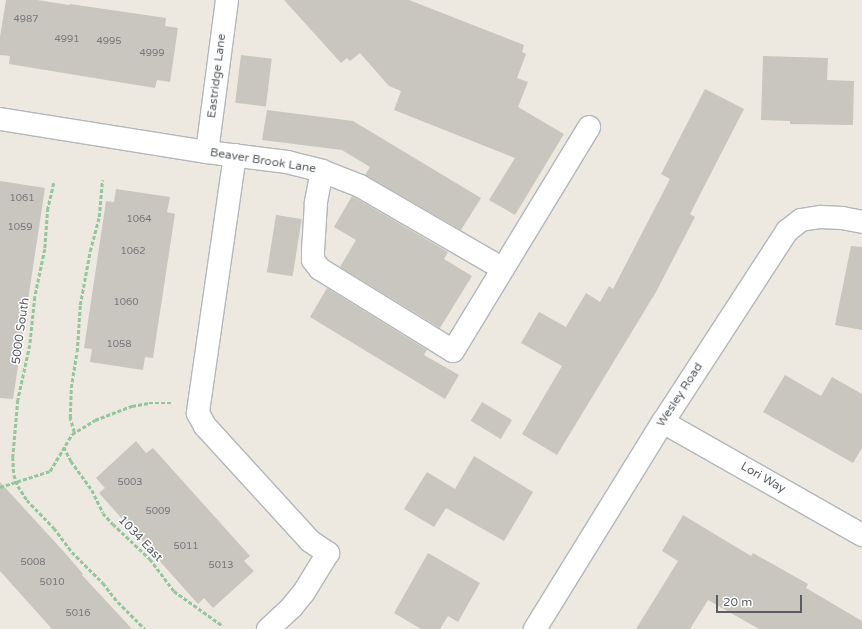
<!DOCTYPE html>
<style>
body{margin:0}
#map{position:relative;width:862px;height:629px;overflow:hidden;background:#ede9e0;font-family:"Varela Round",sans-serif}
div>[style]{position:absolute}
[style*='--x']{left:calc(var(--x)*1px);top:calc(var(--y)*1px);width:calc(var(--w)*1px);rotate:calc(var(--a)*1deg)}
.building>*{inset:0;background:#c9c5bf;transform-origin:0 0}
.path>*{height:2.5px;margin-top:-1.25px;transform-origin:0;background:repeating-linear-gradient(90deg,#94c69e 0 4px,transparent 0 6px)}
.roads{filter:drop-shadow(1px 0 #b3b7bb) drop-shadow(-1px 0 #b3b7bb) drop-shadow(0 1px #b3b7bb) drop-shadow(0 -1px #b3b7bb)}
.minor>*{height:22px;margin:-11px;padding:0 11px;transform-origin:11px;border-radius:11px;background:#fff}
span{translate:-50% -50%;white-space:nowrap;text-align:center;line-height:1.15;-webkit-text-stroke:3px #fff;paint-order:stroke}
.number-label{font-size:10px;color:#757879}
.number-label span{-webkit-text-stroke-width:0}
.street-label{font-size:12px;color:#595e62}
.scale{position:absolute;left:716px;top:595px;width:86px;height:18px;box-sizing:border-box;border:2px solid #595e62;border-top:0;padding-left:5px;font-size:12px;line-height:14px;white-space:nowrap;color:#595e62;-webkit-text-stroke:3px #fff;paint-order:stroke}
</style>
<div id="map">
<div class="building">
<i style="clip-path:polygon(6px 0,37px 0,69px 5px,70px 4px,166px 18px,165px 26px,178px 28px,170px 82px,157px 80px,155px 88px,9px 64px,10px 56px,0 55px,0 37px)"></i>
<i style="clip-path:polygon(284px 0,409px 0,524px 45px,522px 52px,526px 54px,517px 78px,528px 82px,518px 107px,564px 134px,515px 215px,489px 200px,515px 158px,394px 110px,401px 91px,389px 86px,360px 53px,350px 61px,347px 58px,341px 63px)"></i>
<i style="left:241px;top:55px;width:31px;height:48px;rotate:7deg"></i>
<i style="clip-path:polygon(763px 56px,828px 58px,827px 80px,854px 81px,853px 125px,790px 124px,790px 121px,761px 120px)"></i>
<i style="clip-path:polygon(705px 89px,744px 109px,690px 214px,695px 217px,656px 292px,557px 455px,522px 434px,562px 366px,521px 343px,539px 312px,566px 327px,586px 293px,600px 302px,609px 286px,613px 289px,670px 179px,661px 174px)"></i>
<i style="clip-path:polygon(267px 110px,353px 121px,481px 198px,461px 230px,365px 175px,370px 167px,342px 150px,262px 140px)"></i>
<i style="clip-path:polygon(0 181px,45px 188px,13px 399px,0 398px)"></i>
<i style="clip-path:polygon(116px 189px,170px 197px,167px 212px,175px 214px,153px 358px,145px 357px,143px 370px,90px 362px,92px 349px,84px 348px,106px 201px,114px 202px)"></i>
<i style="clip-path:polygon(352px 196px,448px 252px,444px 259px,472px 276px,440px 328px,340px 267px,356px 240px,334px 227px)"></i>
<i style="left:276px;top:215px;width:26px;height:58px;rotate:9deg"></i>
<i style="clip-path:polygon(851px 246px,862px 247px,862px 330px,835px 325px)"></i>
<i style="clip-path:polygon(327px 288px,427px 350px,424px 355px,459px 375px,445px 399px,310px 317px)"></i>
<i style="clip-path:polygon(785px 375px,821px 396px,832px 377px,862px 394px,862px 448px,853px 463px,763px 412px)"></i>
<i style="left:482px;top:402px;width:35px;height:22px;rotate:31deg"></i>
<i style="clip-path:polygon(136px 441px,146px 453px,153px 448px,250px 556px,244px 561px,254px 571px,213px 608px,204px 598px,198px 604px,99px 493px,105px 488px,96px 478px)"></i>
<i style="clip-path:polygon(474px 456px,533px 492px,504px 541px,446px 508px,434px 527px,404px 509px,427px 472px,455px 489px)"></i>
<i style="clip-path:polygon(0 482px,65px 553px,83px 574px,82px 575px,132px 629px,52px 629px,0 571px)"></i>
<i style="clip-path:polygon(683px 515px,751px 556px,753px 553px,808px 584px,806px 588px,862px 621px,862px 629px,759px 629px,708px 600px,690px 629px,636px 629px,678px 561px,662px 551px)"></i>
<i style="clip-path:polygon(428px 553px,480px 583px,458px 622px,448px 616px,440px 629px,421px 629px,394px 613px)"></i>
</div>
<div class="path">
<i style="--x:54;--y:183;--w:26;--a:103"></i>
<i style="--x:48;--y:208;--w:41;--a:94.2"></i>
<i style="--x:45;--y:249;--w:49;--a:101.8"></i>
<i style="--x:35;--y:297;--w:48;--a:95.9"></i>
<i style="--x:30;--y:345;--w:56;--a:102.3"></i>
<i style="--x:18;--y:400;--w:57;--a:95"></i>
<i style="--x:13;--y:457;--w:18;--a:87"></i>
<i style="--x:14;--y:475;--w:12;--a:70"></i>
<i style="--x:18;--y:486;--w:17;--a:57"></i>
<i style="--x:27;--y:500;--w:39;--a:46"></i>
<i style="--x:54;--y:528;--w:30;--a:53"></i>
<i style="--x:72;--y:552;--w:44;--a:45"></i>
<i style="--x:103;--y:583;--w:24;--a:52"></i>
<i style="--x:118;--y:602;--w:38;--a:45"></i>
<i style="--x:74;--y:432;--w:15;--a:-106"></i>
<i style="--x:70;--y:418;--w:30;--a:-88"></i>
<i style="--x:71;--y:388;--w:36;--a:-81"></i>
<i style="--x:77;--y:352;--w:47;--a:-86.3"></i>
<i style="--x:80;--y:305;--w:55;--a:-79.5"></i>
<i style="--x:90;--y:251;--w:35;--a:-75"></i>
<i style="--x:99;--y:217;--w:37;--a:-85"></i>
<i style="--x:64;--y:447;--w:16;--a:63"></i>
<i style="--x:71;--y:461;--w:36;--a:54"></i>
<i style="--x:92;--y:490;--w:25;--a:64"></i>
<i style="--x:103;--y:513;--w:15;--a:48"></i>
<i style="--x:113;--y:524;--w:51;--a:43.4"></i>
<i style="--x:150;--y:559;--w:40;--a:53"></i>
<i style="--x:174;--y:591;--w:60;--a:35.5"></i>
<i style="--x:0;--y:487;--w:52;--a:-17.7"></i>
<i style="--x:50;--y:471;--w:43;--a:-59.3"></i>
<i style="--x:72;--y:434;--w:27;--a:-31"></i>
<i style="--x:95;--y:420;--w:40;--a:-21"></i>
<i style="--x:132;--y:406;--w:17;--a:-10"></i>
<i style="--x:149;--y:403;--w:24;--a:0"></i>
</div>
<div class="roads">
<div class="minor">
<i style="--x:0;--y:119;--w:210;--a:9.1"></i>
<i style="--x:207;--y:152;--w:81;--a:7.1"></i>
<i style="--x:287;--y:162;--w:36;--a:14"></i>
<i style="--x:322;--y:171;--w:41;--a:21.5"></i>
<i style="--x:360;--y:186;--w:165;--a:30.1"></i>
<i style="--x:207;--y:152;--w:153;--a:-82.5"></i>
<i style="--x:235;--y:155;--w:261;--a:98.2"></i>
<i style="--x:198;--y:413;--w:15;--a:62"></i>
<i style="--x:205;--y:426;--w:156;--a:47.6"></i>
<i style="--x:310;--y:541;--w:22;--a:34"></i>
<i style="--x:328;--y:553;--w:46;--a:121.6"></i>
<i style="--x:304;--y:592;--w:19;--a:129"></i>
<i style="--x:292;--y:607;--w:33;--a:137"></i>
<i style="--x:322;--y:171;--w:33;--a:101"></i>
<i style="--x:316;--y:203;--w:48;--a:93.6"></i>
<i style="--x:313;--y:251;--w:9;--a:90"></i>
<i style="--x:313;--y:260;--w:11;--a:52"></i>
<i style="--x:320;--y:269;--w:156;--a:31.7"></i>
<i style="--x:453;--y:351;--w:262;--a:-58.7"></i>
<i style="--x:663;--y:422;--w:229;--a:29.6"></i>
<i style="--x:535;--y:629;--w:243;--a:-58.3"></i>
<i style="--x:663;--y:422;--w:228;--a:-57"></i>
<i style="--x:787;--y:231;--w:18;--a:-38"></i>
<i style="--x:801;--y:220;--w:20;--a:-9"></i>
<i style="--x:821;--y:217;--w:21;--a:3"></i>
<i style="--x:842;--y:218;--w:20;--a:11"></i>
</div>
</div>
<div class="number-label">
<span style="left:26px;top:20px">4987</span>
<span style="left:67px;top:40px">4991</span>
<span style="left:109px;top:42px">4995</span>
<span style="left:152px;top:54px">4999</span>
<span style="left:22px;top:199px">1061</span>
<span style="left:139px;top:220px">1064</span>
<span style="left:20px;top:228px">1059</span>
<span style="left:133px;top:252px">1062</span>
<span style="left:126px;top:303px">1060</span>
<span style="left:119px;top:345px">1058</span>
<span style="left:130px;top:483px">5003</span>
<span style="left:158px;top:512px">5009</span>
<span style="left:186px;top:547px">5011</span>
<span style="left:33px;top:563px">5008</span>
<span style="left:221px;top:566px">5013</span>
<span style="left:52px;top:583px">5010</span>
<span style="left:78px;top:614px">5016</span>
</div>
<div class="street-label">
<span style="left:217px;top:76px;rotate:-83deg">Eastridge Lane</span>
<span style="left:263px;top:161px;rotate:9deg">Beaver Brook Lane</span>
<span style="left:21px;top:331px;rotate:-82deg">5000 South</span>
<span style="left:680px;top:395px;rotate:-57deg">Wesley Road</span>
<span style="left:763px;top:478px;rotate:30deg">Lori Way</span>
<span style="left:140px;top:539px;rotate:46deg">1034 East</span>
</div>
<div class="scale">20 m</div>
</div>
